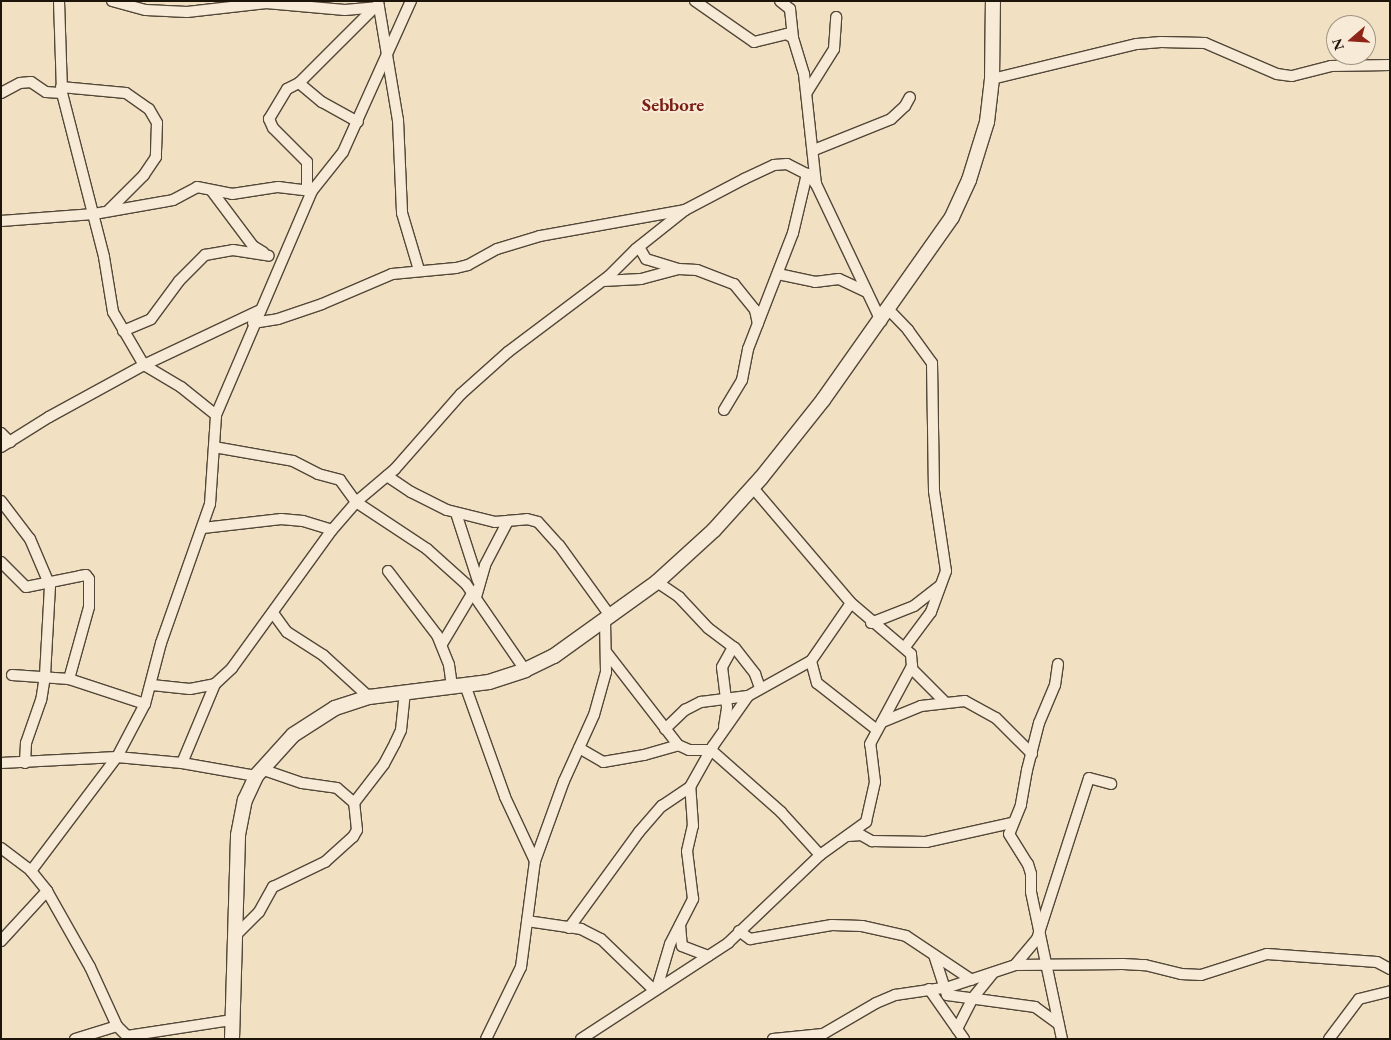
<!DOCTYPE html>
<style>
body{margin:0}
#map{position:relative;width:1391px;height:1040px;overflow:hidden;background:#f2e0c2;font-family:"EB Garamond",serif}
div>[style]{position:absolute}
[style*='--x']{left:calc(var(--x)*1px);top:calc(var(--y)*1px);width:calc(var(--w)*1px);rotate:calc(var(--a)*1deg)}
.roads{filter:drop-shadow(1px 0 #524738) drop-shadow(-1px 0 #524738) drop-shadow(0 1px #524738) drop-shadow(0 -1px #524738)}
.street>*{height:10px;margin:-5px;padding:0 5px;transform-origin:5px;border-radius:5px;background:#f7ebd7}
.secondary>*{height:14px;margin:-7px;padding:0 7px;transform-origin:7px;border-radius:7px;background:#f7ebd7}
span{translate:-50% -50%;white-space:nowrap;text-align:center;line-height:1.15;-webkit-text-stroke:4px #f7ebd7;paint-order:stroke}
.quarter-label{font-size:19px;color:#7a1f14;font-weight:700}
.frame{position:absolute;inset:0;border:2px solid #1d140a;pointer-events:none}
.north{position:absolute;left:1326px;top:15px;width:50px;height:50px;box-sizing:border-box;background:#f7ebd7;border:1px solid #a09585;border-radius:50%;rotate:251deg;font-size:14px;font-weight:700;line-height:20px;text-align:center;color:#1d140a}
.north::after{content:'';display:block;margin:auto;width:18px;height:22px;background:#8f2418;clip-path:polygon(50% 0,100% 100%,50% 72%,0 100%)}
</style>
<div id="map">
<div class="roads">
<div class="street">
<i style="--x:59;--y:1;--w:92;--a:88.1"></i>
<i style="--x:62;--y:93;--w:169;--a:75.6"></i>
<i style="--x:104;--y:257;--w:56;--a:80.7"></i>
<i style="--x:113;--y:312;--w:61;--a:59.7"></i>
<i style="--x:144;--y:365;--w:43;--a:30.7"></i>
<i style="--x:181;--y:387;--w:45;--a:38.7"></i>
<i style="--x:112;--y:1;--w:35;--a:15"></i>
<i style="--x:146;--y:10;--w:41;--a:2.8"></i>
<i style="--x:187;--y:12;--w:80;--a:-6.5"></i>
<i style="--x:266;--y:3;--w:79;--a:5.1"></i>
<i style="--x:345;--y:10;--w:34;--a:-5"></i>
<i style="--x:378;--y:1;--w:121;--a:80.5"></i>
<i style="--x:398;--y:120;--w:93;--a:87.5"></i>
<i style="--x:402;--y:213;--w:59;--a:73.4"></i>
<i style="--x:695;--y:1;--w:72;--a:34.8"></i>
<i style="--x:754;--y:42;--w:34;--a:-14"></i>
<i style="--x:787;--y:34;--w:7;--a:34"></i>
<i style="--x:780;--y:1;--w:13;--a:39"></i>
<i style="--x:790;--y:9;--w:29;--a:84"></i>
<i style="--x:793;--y:38;--w:38;--a:73"></i>
<i style="--x:804;--y:74;--w:111;--a:83.8"></i>
<i style="--x:992;--y:79;--w:149;--a:-13.6"></i>
<i style="--x:1137;--y:44;--w:24;--a:-5"></i>
<i style="--x:1161;--y:42;--w:44;--a:1.3"></i>
<i style="--x:1205;--y:43;--w:78;--a:23.3"></i>
<i style="--x:1277;--y:74;--w:15;--a:8"></i>
<i style="--x:1292;--y:76;--w:40;--a:-14.4"></i>
<i style="--x:1331;--y:66;--w:59;--a:-1"></i>
<i style="--x:299;--y:83;--w:30;--a:40"></i>
<i style="--x:322;--y:102;--w:41;--a:29.1"></i>
<i style="--x:61;--y:87;--w:65;--a:5.3"></i>
<i style="--x:126;--y:93;--w:28;--a:35"></i>
<i style="--x:149;--y:109;--w:16;--a:60"></i>
<i style="--x:157;--y:123;--w:34;--a:92"></i>
<i style="--x:156;--y:157;--w:22;--a:124"></i>
<i style="--x:144;--y:175;--w:49;--a:135"></i>
<i style="--x:807;--y:92;--w:51;--a:-57.9"></i>
<i style="--x:834;--y:49;--w:32;--a:-86"></i>
<i style="--x:1;--y:93;--w:21;--a:-28"></i>
<i style="--x:20;--y:83;--w:11;--a:-5"></i>
<i style="--x:31;--y:82;--w:18;--a:34"></i>
<i style="--x:46;--y:92;--w:16;--a:4"></i>
<i style="--x:814;--y:150;--w:83;--a:-21.9"></i>
<i style="--x:891;--y:119;--w:19;--a:-43"></i>
<i style="--x:905;--y:106;--w:10;--a:-61"></i>
<i style="--x:211;--y:190;--w:70;--a:53.1"></i>
<i style="--x:253;--y:246;--w:12;--a:31"></i>
<i style="--x:307;--y:190;--w:28;--a:-90"></i>
<i style="--x:307;--y:162;--w:48;--a:-135"></i>
<i style="--x:273;--y:128;--w:10;--a:-114"></i>
<i style="--x:269;--y:119;--w:35;--a:-59"></i>
<i style="--x:287;--y:89;--w:13;--a:-27"></i>
<i style="--x:299;--y:83;--w:105;--a:-45"></i>
<i style="--x:1;--y:221;--w:93;--a:-4.3"></i>
<i style="--x:94;--y:214;--w:69;--a:-10"></i>
<i style="--x:162;--y:202;--w:11;--a:-10"></i>
<i style="--x:173;--y:200;--w:27;--a:-28"></i>
<i style="--x:197;--y:187;--w:36;--a:11"></i>
<i style="--x:232;--y:194;--w:47;--a:-8.7"></i>
<i style="--x:278;--y:187;--w:34;--a:7"></i>
<i style="--x:639;--y:247;--w:14;--a:60"></i>
<i style="--x:646;--y:259;--w:34;--a:17"></i>
<i style="--x:778;--y:274;--w:38;--a:12"></i>
<i style="--x:815;--y:282;--w:24;--a:-7"></i>
<i style="--x:839;--y:279;--w:31;--a:25"></i>
<i style="--x:603;--y:281;--w:38;--a:-3"></i>
<i style="--x:641;--y:279;--w:39;--a:-15"></i>
<i style="--x:679;--y:269;--w:18;--a:3"></i>
<i style="--x:697;--y:270;--w:40;--a:21"></i>
<i style="--x:734;--y:284;--w:33;--a:51"></i>
<i style="--x:755;--y:310;--w:14;--a:78"></i>
<i style="--x:889;--y:310;--w:28;--a:46"></i>
<i style="--x:908;--y:330;--w:41;--a:54"></i>
<i style="--x:932;--y:363;--w:128;--a:89.1"></i>
<i style="--x:934;--y:491;--w:81;--a:81.5"></i>
<i style="--x:946;--y:571;--w:44;--a:110.1"></i>
<i style="--x:931;--y:612;--w:44;--a:126.6"></i>
<i style="--x:253;--y:323;--w:25;--a:-9"></i>
<i style="--x:278;--y:319;--w:46;--a:-18.8"></i>
<i style="--x:322;--y:304;--w:76;--a:-23.2"></i>
<i style="--x:392;--y:274;--w:64;--a:-5.4"></i>
<i style="--x:456;--y:268;--w:12;--a:-14"></i>
<i style="--x:468;--y:265;--w:33;--a:-29"></i>
<i style="--x:497;--y:249;--w:45;--a:-16.8"></i>
<i style="--x:540;--y:236;--w:147;--a:-10.2"></i>
<i style="--x:123;--y:331;--w:30;--a:-23"></i>
<i style="--x:151;--y:319;--w:47;--a:-53.6"></i>
<i style="--x:179;--y:281;--w:37;--a:-45"></i>
<i style="--x:205;--y:255;--w:28;--a:-10"></i>
<i style="--x:233;--y:250;--w:36;--a:9"></i>
<i style="--x:724;--y:410;--w:35;--a:-59"></i>
<i style="--x:742;--y:380;--w:32;--a:-79"></i>
<i style="--x:748;--y:349;--w:124;--a:-68.8"></i>
<i style="--x:793;--y:233;--w:61;--a:-76.7"></i>
<i style="--x:1;--y:433;--w:13;--a:45"></i>
<i style="--x:1;--y:447;--w:57;--a:-32"></i>
<i style="--x:49;--y:417;--w:108;--a:-28.7"></i>
<i style="--x:144;--y:365;--w:126;--a:-25.3"></i>
<i style="--x:214;--y:447;--w:80;--a:10"></i>
<i style="--x:293;--y:461;--w:28;--a:27"></i>
<i style="--x:318;--y:474;--w:23;--a:15"></i>
<i style="--x:340;--y:480;--w:27;--a:54"></i>
<i style="--x:356;--y:502;--w:85;--a:33.5"></i>
<i style="--x:427;--y:549;--w:52;--a:41.9"></i>
<i style="--x:466;--y:584;--w:104;--a:55.5"></i>
<i style="--x:387;--y:476;--w:29;--a:34"></i>
<i style="--x:411;--y:492;--w:40;--a:26.6"></i>
<i style="--x:447;--y:510;--w:49;--a:14"></i>
<i style="--x:495;--y:522;--w:32;--a:-5"></i>
<i style="--x:527;--y:519;--w:11;--a:15"></i>
<i style="--x:538;--y:522;--w:31;--a:48"></i>
<i style="--x:559;--y:545;--w:89;--a:54.2"></i>
<i style="--x:1;--y:501;--w:48;--a:52.7"></i>
<i style="--x:30;--y:539;--w:51;--a:66.9"></i>
<i style="--x:50;--y:586;--w:90;--a:93.2"></i>
<i style="--x:45;--y:676;--w:24;--a:99"></i>
<i style="--x:41;--y:700;--w:46;--a:109.2"></i>
<i style="--x:26;--y:743;--w:20;--a:93"></i>
<i style="--x:456;--y:513;--w:71;--a:72.1"></i>
<i style="--x:203;--y:528;--w:79;--a:-6.6"></i>
<i style="--x:281;--y:519;--w:22;--a:5"></i>
<i style="--x:303;--y:521;--w:30;--a:17"></i>
<i style="--x:1;--y:562;--w:35;--a:45"></i>
<i style="--x:26;--y:587;--w:55;--a:-11.5"></i>
<i style="--x:80;--y:576;--w:6;--a:-9"></i>
<i style="--x:86;--y:575;--w:5;--a:53"></i>
<i style="--x:89;--y:579;--w:28;--a:90"></i>
<i style="--x:89;--y:607;--w:75;--a:105.5"></i>
<i style="--x:388;--y:571;--w:81;--a:52.6"></i>
<i style="--x:437;--y:635;--w:32;--a:68"></i>
<i style="--x:449;--y:665;--w:22;--a:82"></i>
<i style="--x:657;--y:582;--w:27;--a:34"></i>
<i style="--x:679;--y:597;--w:42;--a:46.9"></i>
<i style="--x:708;--y:628;--w:34;--a:37"></i>
<i style="--x:735;--y:648;--w:33;--a:52"></i>
<i style="--x:755;--y:674;--w:15;--a:70"></i>
<i style="--x:476;--y:597;--w:33;--a:-74"></i>
<i style="--x:485;--y:565;--w:50;--a:-62.4"></i>
<i style="--x:273;--y:613;--w:24;--a:54"></i>
<i style="--x:287;--y:632;--w:43;--a:32.6"></i>
<i style="--x:323;--y:655;--w:62;--a:42.4"></i>
<i style="--x:871;--y:623;--w:46;--a:-21.6"></i>
<i style="--x:914;--y:606;--w:33;--a:-38"></i>
<i style="--x:442;--y:644;--w:61;--a:-59.2"></i>
<i style="--x:607;--y:653;--w:116;--a:52.3"></i>
<i style="--x:678;--y:745;--w:12;--a:24"></i>
<i style="--x:689;--y:750;--w:22;--a:0"></i>
<i style="--x:711;--y:750;--w:94;--a:41.5"></i>
<i style="--x:781;--y:812;--w:58;--a:47.8"></i>
<i style="--x:811;--y:661;--w:23;--a:75"></i>
<i style="--x:817;--y:683;--w:76;--a:38.1"></i>
<i style="--x:1058;--y:664;--w:21;--a:98"></i>
<i style="--x:1055;--y:685;--w:41;--a:112.8"></i>
<i style="--x:1039;--y:723;--w:49;--a:104.3"></i>
<i style="--x:1027;--y:770;--w:36;--a:100"></i>
<i style="--x:1021;--y:805;--w:31;--a:112"></i>
<i style="--x:1009;--y:834;--w:36;--a:58"></i>
<i style="--x:1028;--y:864;--w:10;--a:73"></i>
<i style="--x:1031;--y:874;--w:18;--a:90"></i>
<i style="--x:1031;--y:892;--w:150;--a:78.1"></i>
<i style="--x:911;--y:668;--w:48;--a:45"></i>
<i style="--x:12;--y:675;--w:57;--a:4"></i>
<i style="--x:69;--y:679;--w:80;--a:18.2"></i>
<i style="--x:152;--y:685;--w:38;--a:6"></i>
<i style="--x:190;--y:689;--w:25;--a:-11"></i>
<i style="--x:215;--y:684;--w:23;--a:-43"></i>
<i style="--x:232;--y:668;--w:170;--a:-54.1"></i>
<i style="--x:332;--y:530;--w:37;--a:-49"></i>
<i style="--x:356;--y:502;--w:51;--a:-40.2"></i>
<i style="--x:395;--y:469;--w:100;--a:-48.7"></i>
<i style="--x:461;--y:394;--w:63;--a:-41.8"></i>
<i style="--x:508;--y:352;--w:126;--a:-37"></i>
<i style="--x:609;--y:276;--w:38;--a:-45"></i>
<i style="--x:636;--y:249;--w:63;--a:-38.5"></i>
<i style="--x:685;--y:210;--w:67;--a:-27.7"></i>
<i style="--x:744;--y:179;--w:33;--a:-25"></i>
<i style="--x:774;--y:165;--w:13;--a:-4"></i>
<i style="--x:787;--y:164;--w:22;--a:27"></i>
<i style="--x:807;--y:174;--w:13;--a:48"></i>
<i style="--x:816;--y:184;--w:152;--a:64.6"></i>
<i style="--x:465;--y:685;--w:119;--a:70.3"></i>
<i style="--x:505;--y:797;--w:71;--a:64.9"></i>
<i style="--x:882;--y:722;--w:42;--a:-22.3"></i>
<i style="--x:921;--y:706;--w:44;--a:-6.5"></i>
<i style="--x:965;--y:701;--w:35;--a:29"></i>
<i style="--x:996;--y:718;--w:51;--a:45"></i>
<i style="--x:724;--y:727;--w:20;--a:-81"></i>
<i style="--x:727;--y:707;--w:40;--a:-97.1"></i>
<i style="--x:722;--y:667;--w:23;--a:-61"></i>
<i style="--x:665;--y:729;--w:28;--a:-44"></i>
<i style="--x:685;--y:710;--w:18;--a:-27"></i>
<i style="--x:701;--y:702;--w:47;--a:-7.3"></i>
<i style="--x:748;--y:696;--w:72;--a:-29.1"></i>
<i style="--x:811;--y:661;--w:70;--a:-55.4"></i>
<i style="--x:579;--y:748;--w:28;--a:30"></i>
<i style="--x:603;--y:762;--w:42;--a:-9.7"></i>
<i style="--x:644;--y:755;--w:35;--a:-16"></i>
<i style="--x:1;--y:763;--w:116;--a:-3"></i>
<i style="--x:117;--y:757;--w:65;--a:5.3"></i>
<i style="--x:182;--y:763;--w:75;--a:10"></i>
<i style="--x:182;--y:763;--w:86;--a:-67.3"></i>
<i style="--x:261;--y:769;--w:43;--a:18.9"></i>
<i style="--x:302;--y:783;--w:35;--a:8"></i>
<i style="--x:337;--y:788;--w:23;--a:41"></i>
<i style="--x:848;--y:836;--w:13;--a:-4"></i>
<i style="--x:861;--y:835;--w:13;--a:29"></i>
<i style="--x:872;--y:841;--w:54;--a:1.1"></i>
<i style="--x:926;--y:842;--w:88;--a:-12.5"></i>
<i style="--x:1;--y:848;--w:38;--a:37"></i>
<i style="--x:31;--y:871;--w:26;--a:51"></i>
<i style="--x:47;--y:891;--w:87;--a:60.5"></i>
<i style="--x:90;--y:967;--w:65;--a:65.4"></i>
<i style="--x:117;--y:1026;--w:14;--a:45"></i>
<i style="--x:127;--y:1036;--w:105;--a:-8.7"></i>
<i style="--x:31;--y:871;--w:143;--a:-53"></i>
<i style="--x:117;--y:757;--w:60;--a:-62.2"></i>
<i style="--x:145;--y:704;--w:63;--a:-75.3"></i>
<i style="--x:161;--y:643;--w:147;--a:-70.6"></i>
<i style="--x:210;--y:504;--w:89;--a:-86.1"></i>
<i style="--x:216;--y:415;--w:244;--a:-66.8"></i>
<i style="--x:312;--y:191;--w:50;--a:-51.5"></i>
<i style="--x:343;--y:152;--w:166;--a:-65.8"></i>
<i style="--x:527;--y:921;--w:55;--a:8.4"></i>
<i style="--x:581;--y:929;--w:22;--a:27"></i>
<i style="--x:601;--y:939;--w:74;--a:43.9"></i>
<i style="--x:680;--y:925;--w:21;--a:85"></i>
<i style="--x:682;--y:946;--w:28;--a:21"></i>
<i style="--x:569;--y:928;--w:119;--a:-53.9"></i>
<i style="--x:639;--y:832;--w:35;--a:-49"></i>
<i style="--x:662;--y:806;--w:34;--a:-34"></i>
<i style="--x:690;--y:787;--w:47;--a:-60.7"></i>
<i style="--x:713;--y:746;--w:61;--a:-55"></i>
<i style="--x:739;--y:931;--w:14;--a:36"></i>
<i style="--x:750;--y:939;--w:83;--a:-9.7"></i>
<i style="--x:832;--y:925;--w:30;--a:2"></i>
<i style="--x:862;--y:926;--w:45;--a:12.8"></i>
<i style="--x:906;--y:936;--w:79;--a:33.7"></i>
<i style="--x:234;--y:937;--w:35;--a:-45"></i>
<i style="--x:259;--y:912;--w:29;--a:-61"></i>
<i style="--x:273;--y:887;--w:58;--a:-25.7"></i>
<i style="--x:325;--y:862;--w:38;--a:-42"></i>
<i style="--x:353;--y:837;--w:8;--a:-60"></i>
<i style="--x:357;--y:830;--w:27;--a:-96"></i>
<i style="--x:354;--y:803;--w:49;--a:-52.4"></i>
<i style="--x:384;--y:764;--w:24;--a:-62"></i>
<i style="--x:395;--y:743;--w:14;--a:-65"></i>
<i style="--x:401;--y:730;--w:37;--a:-84"></i>
<i style="--x:1;--y:941;--w:68;--a:-47.4"></i>
<i style="--x:934;--y:955;--w:42;--a:72"></i>
<i style="--x:947;--y:995;--w:89;--a:7.8"></i>
<i style="--x:1035;--y:1007;--w:29;--a:36"></i>
<i style="--x:1015;--y:965;--w:34;--a:-50"></i>
<i style="--x:1037;--y:939;--w:169;--a:-72.1"></i>
<i style="--x:1089;--y:778;--w:23;--a:15"></i>
<i style="--x:657;--y:988;--w:46;--a:-73.5"></i>
<i style="--x:670;--y:944;--w:51;--a:-62.9"></i>
<i style="--x:693;--y:899;--w:48;--a:-97.1"></i>
<i style="--x:687;--y:851;--w:26;--a:-77"></i>
<i style="--x:693;--y:826;--w:39;--a:-94"></i>
<i style="--x:929;--y:989;--w:61;--a:55"></i>
<i style="--x:957;--y:1029;--w:34;--a:-63"></i>
<i style="--x:972;--y:999;--w:33;--a:-51"></i>
<i style="--x:75;--y:1039;--w:44;--a:-17.2"></i>
<i style="--x:486;--y:1039;--w:80;--a:-64.1"></i>
<i style="--x:521;--y:967;--w:107;--a:-82.5"></i>
<i style="--x:535;--y:861;--w:85;--a:-70.1"></i>
<i style="--x:564;--y:781;--w:72;--a:-65.6"></i>
<i style="--x:594;--y:715;--w:45;--a:-74.4"></i>
<i style="--x:606;--y:672;--w:52;--a:-91.1"></i>
<i style="--x:581;--y:1039;--w:176;--a:-33.1"></i>
<i style="--x:728;--y:943;--w:127;--a:-43.7"></i>
<i style="--x:820;--y:855;--w:57;--a:-35.7"></i>
<i style="--x:866;--y:822;--w:41;--a:-77.3"></i>
<i style="--x:875;--y:782;--w:38;--a:-97"></i>
<i style="--x:870;--y:744;--w:89;--a:-61.7"></i>
<i style="--x:912;--y:666;--w:12;--a:-95"></i>
<i style="--x:911;--y:654;--w:79;--a:-139.6"></i>
<i style="--x:851;--y:603;--w:151;--a:-130.4"></i>
<i style="--x:773;--y:1039;--w:50;--a:-5.7"></i>
<i style="--x:823;--y:1034;--w:61;--a:-30.3"></i>
<i style="--x:876;--y:1003;--w:21;--a:-23"></i>
<i style="--x:895;--y:995;--w:55;--a:-8.4"></i>
<i style="--x:949;--y:987;--w:70;--a:-18.4"></i>
<i style="--x:1015;--y:965;--w:108;--a:-0.5"></i>
<i style="--x:1123;--y:964;--w:22;--a:3"></i>
<i style="--x:1145;--y:965;--w:37;--a:14"></i>
<i style="--x:1181;--y:974;--w:20;--a:3"></i>
<i style="--x:1201;--y:975;--w:69;--a:-17.7"></i>
<i style="--x:1267;--y:954;--w:110;--a:4.2"></i>
<i style="--x:1377;--y:962;--w:15;--a:28"></i>
<i style="--x:1329;--y:1039;--w:50;--a:-53.1"></i>
<i style="--x:1359;--y:999;--w:32;--a:-14"></i>
</div>
<div class="secondary">
<i style="--x:232;--y:1039;--w:204;--a:-88.3"></i>
<i style="--x:238;--y:835;--w:36;--a:-79"></i>
<i style="--x:245;--y:800;--w:26;--a:-65"></i>
<i style="--x:256;--y:776;--w:55;--a:-47.9"></i>
<i style="--x:293;--y:735;--w:50;--a:-32.7"></i>
<i style="--x:335;--y:708;--w:36;--a:-18"></i>
<i style="--x:369;--y:697;--w:121;--a:-7.1"></i>
<i style="--x:489;--y:682;--w:38;--a:-18"></i>
<i style="--x:525;--y:670;--w:32;--a:-26"></i>
<i style="--x:554;--y:656;--w:127;--a:-35.7"></i>
<i style="--x:657;--y:582;--w:77;--a:-42.4"></i>
<i style="--x:714;--y:530;--w:70;--a:-47.9"></i>
<i style="--x:761;--y:478;--w:100;--a:-51.5"></i>
<i style="--x:823;--y:400;--w:224;--a:-54.8"></i>
<i style="--x:952;--y:217;--w:41;--a:-65.3"></i>
<i style="--x:969;--y:180;--w:61;--a:-72.8"></i>
<i style="--x:987;--y:122;--w:43;--a:-83.4"></i>
<i style="--x:992;--y:79;--w:78;--a:-89.3"></i>
</div>
</div>
<div class="quarter-label">
<span style="left:673px;top:105px">Sebbore</span>
</div>
<div class="frame"></div>
<div class="north">N</div>
</div>
